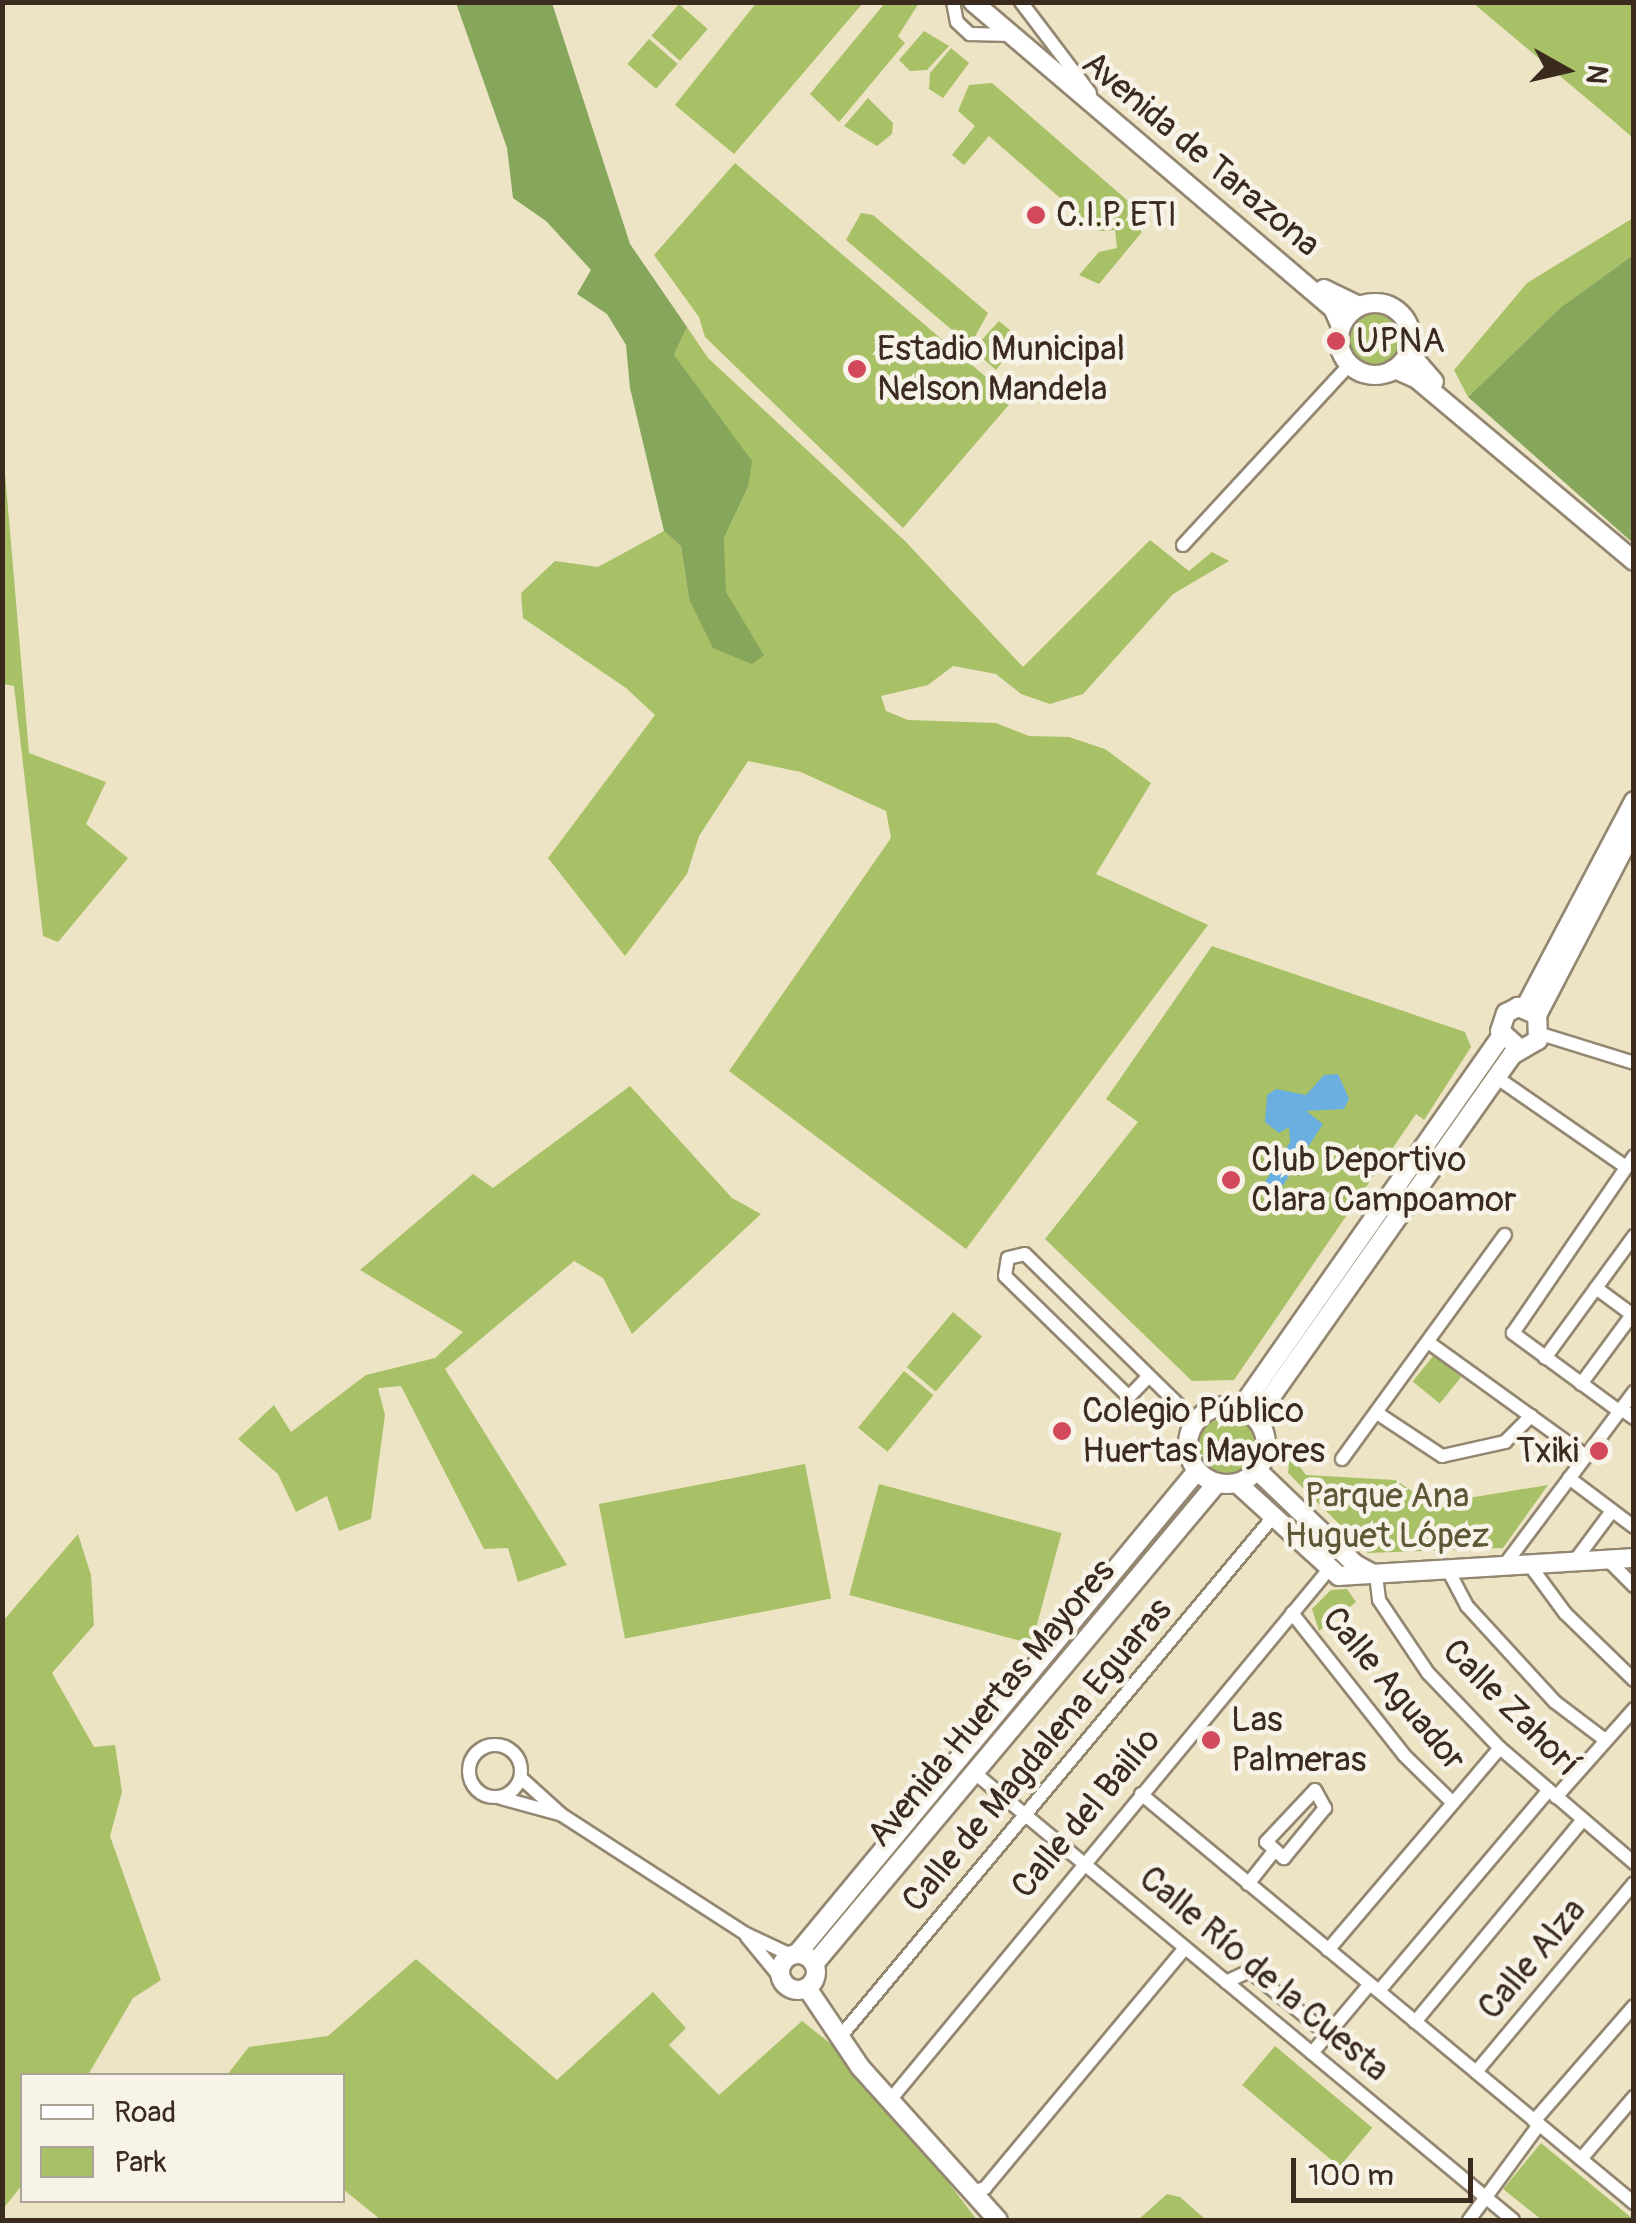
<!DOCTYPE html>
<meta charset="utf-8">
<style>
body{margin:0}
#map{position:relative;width:1636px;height:2223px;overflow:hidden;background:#ede4c6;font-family:Pangolin,sans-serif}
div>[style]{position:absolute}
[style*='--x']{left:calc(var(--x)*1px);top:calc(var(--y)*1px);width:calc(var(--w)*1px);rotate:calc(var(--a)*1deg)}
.green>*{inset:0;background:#a8c066;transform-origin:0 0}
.round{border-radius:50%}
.forest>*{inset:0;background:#86a65b}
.water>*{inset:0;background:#6bafe1}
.roads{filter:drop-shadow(2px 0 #948772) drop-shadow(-2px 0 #948772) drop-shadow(0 2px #948772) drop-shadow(0 -2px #948772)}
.street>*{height:12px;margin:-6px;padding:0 6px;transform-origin:6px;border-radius:6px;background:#fff}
.street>.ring{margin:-6px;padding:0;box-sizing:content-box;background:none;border:12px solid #fff;border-radius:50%}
.secondary>*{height:18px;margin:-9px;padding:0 9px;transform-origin:9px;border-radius:9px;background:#fff}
.secondary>.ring{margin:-9px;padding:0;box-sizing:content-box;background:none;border:18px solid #fff;border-radius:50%}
.dots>*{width:28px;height:28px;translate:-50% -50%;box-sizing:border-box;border:5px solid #f7f3e8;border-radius:50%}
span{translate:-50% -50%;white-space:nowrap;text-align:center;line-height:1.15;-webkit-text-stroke:9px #f7f3e8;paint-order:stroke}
.street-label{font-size:35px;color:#3b2a1e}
.poi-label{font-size:35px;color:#3b2a1e}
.left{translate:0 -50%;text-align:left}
.right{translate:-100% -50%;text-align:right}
.park-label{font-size:35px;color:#5c5734}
.frame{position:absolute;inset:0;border:5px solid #3b2a1e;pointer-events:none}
.legend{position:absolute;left:20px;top:2073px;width:325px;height:130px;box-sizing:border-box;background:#f7f3e8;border:2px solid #aca397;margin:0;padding:12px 18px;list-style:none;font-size:30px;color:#3b2a1e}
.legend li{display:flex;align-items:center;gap:20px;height:50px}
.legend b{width:50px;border:2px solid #aca397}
.north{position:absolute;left:1516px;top:20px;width:100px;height:100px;-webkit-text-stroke:8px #f7f3e8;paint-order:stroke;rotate:98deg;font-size:28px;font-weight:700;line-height:40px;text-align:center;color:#3b2a1e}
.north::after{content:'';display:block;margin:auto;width:35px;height:45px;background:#3b2a1e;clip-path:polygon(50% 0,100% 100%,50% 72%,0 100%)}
.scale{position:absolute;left:1291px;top:2158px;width:182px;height:45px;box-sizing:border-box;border:5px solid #3b2a1e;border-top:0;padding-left:12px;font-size:30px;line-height:35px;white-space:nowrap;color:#3b2a1e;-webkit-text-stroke:8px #f7f3e8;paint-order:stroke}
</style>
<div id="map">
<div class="green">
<i style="clip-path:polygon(757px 2px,863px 3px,734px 154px,675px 105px)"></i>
<i style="clip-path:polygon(885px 3px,919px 3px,898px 36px,905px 43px,839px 122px,810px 94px)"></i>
<i style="clip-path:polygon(1473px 3px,1633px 3px,1633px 138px,1610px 118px)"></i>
<i style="left:679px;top:4px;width:38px;height:42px;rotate:41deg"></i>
<i style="clip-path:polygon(924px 31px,949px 46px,927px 70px,910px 71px,899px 60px)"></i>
<i style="left:649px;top:39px;width:38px;height:33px;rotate:41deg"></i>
<i style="clip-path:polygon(951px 48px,969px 63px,943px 98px,929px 89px,930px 73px)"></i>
<i style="clip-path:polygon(992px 83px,1151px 221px,1099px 284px,1079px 275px,1099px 252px,1117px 248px,1115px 230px,1098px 231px,989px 136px,964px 165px,952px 155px,975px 126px,958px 111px,969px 85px)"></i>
<i style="clip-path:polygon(868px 98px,893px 123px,892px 134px,877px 146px,844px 126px)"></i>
<i style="clip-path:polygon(735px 163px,1013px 400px,903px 528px,705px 337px,699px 317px,654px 255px)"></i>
<i style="clip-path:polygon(861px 213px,873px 215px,988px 313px,973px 340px,965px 341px,846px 240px)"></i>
<i style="clip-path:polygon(1633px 218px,1633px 255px,1560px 308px,1468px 397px,1454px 370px,1527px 283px)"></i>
<i class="round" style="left:1349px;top:310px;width:56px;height:56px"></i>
<i style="clip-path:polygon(999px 321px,1011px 331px,1013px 348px,996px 370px,979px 355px,978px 344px)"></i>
<i style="clip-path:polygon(687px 327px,708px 358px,906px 542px,1023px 667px,1150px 540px,1189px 571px,1212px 552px,1229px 561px,1173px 594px,1083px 694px,1050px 704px,1021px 694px,996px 674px,953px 666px,928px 685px,881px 696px,886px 711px,908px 720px,996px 723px,1029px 736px,1069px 737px,1105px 749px,1151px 783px,1096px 874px,1208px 925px,966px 1249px,729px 1071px,891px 838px,886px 811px,801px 772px,748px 761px,699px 836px,687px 874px,625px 956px,548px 858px,655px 715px,626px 688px,523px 618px,521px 593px,555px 561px,598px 567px,664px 531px,681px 546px,689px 599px,764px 655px,725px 592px,724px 538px,748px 487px,674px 355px)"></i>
<i style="clip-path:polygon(3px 450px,29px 753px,106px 782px,86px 824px,128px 858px,58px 942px,43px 936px,14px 686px,3px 684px)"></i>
<i style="clip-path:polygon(1212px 946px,1465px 1032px,1471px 1047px,1424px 1120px,1416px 1114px,1234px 1380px,1192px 1381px,1045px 1239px,1138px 1122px,1106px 1099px)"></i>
<i style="clip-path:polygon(630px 1086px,732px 1198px,761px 1214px,632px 1334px,603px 1278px,574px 1261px,445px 1369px,567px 1565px,518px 1582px,508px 1548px,484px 1549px,401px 1386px,378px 1388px,385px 1415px,371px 1519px,339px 1531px,327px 1496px,296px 1512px,278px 1474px,238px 1439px,274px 1405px,291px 1432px,366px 1375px,435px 1358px,463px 1332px,360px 1270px,473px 1174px,493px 1188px)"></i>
<i style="left:953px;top:1312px;width:38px;height:72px;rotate:40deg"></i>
<i style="left:1434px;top:1355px;width:35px;height:34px;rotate:39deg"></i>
<i style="left:904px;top:1371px;width:38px;height:73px;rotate:39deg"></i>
<i class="round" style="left:1199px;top:1417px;width:56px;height:56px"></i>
<i style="clip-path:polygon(1290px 1454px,1306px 1475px,1395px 1480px,1432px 1504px,1548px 1485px,1503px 1548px,1368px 1553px,1288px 1473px)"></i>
<i style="left:805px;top:1464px;width:137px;height:210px;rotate:79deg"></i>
<i style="left:879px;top:1484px;width:189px;height:115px;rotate:15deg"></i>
<i style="clip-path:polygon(78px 1534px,91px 1575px,94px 1625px,52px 1673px,94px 1747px,115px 1745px,122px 1792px,110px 1836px,161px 1980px,133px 1998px,88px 2075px,22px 2076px,22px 2185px,3px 2209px,3px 1621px)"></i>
<i style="clip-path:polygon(1347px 1589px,1356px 1602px,1319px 1631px,1312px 1609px,1331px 1590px)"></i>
<i style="clip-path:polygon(416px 1959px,557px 2080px,653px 1992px,686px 2028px,669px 2045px,719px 2095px,802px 2021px,860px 2067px,977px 2220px,381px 2220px,343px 2189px,342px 2076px,226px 2076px,249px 2047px,328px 2036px)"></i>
<i style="left:1275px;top:2046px;width:127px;height:51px;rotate:40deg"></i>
<i style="clip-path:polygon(1541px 2143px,1633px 2219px,1633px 2220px,1542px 2220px,1503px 2189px)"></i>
<i style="clip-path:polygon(1167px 2194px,1180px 2197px,1206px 2220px,1138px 2220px)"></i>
</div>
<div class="forest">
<i style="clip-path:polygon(456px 3px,552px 3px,630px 244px,687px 327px,674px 355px,752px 461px,748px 487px,724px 538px,726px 592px,764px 655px,752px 664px,713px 648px,689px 599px,681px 546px,664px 531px,630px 388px,626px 345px,607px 314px,577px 294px,591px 270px,546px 221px,513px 198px,507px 148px)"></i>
<i style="clip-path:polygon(1633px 255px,1633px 543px,1468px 397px,1560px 308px)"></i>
</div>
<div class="water">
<i style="clip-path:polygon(1338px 1074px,1349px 1099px,1344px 1109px,1306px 1111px,1323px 1124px,1272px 1202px,1260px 1190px,1290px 1142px,1289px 1127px,1279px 1133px,1265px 1122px,1267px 1095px,1276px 1089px,1306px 1095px,1324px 1075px)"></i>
</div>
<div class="roads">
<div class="street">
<i style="--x:953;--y:2;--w:20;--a:79"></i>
<i style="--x:957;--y:22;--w:18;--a:43"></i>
<i style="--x:970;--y:34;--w:43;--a:1.3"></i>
<i style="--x:1021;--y:2;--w:114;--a:52.8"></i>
<i style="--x:1183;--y:545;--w:245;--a:-47.3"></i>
<i style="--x:1541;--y:1034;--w:97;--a:17.3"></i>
<i style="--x:1496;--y:1077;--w:158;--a:34.7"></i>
<i style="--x:1596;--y:1288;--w:47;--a:36.4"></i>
<i style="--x:1428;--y:1342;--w:195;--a:35.8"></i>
<i style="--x:1545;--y:1358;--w:151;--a:-53.9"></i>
<i style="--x:1149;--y:1376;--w:29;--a:134"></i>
<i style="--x:1129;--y:1397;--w:173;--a:-135.7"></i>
<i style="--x:1005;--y:1276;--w:18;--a:-81"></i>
<i style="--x:1008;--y:1258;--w:17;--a:-13"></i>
<i style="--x:1025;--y:1254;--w:238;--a:44.5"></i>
<i style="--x:1581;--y:1384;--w:89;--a:-53.6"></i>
<i style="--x:1621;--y:1409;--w:16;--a:35"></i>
<i style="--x:1619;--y:1411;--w:132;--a:-143.7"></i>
<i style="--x:1513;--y:1333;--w:214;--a:-55.6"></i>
<i style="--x:1377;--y:1413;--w:78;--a:33.5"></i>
<i style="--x:1442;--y:1456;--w:65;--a:-12.5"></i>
<i style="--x:1505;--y:1442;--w:37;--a:-45"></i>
<i style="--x:1342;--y:1459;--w:277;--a:-54"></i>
<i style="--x:1569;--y:1478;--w:81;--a:37"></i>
<i style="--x:1608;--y:1560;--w:37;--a:45"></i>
<i style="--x:1574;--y:1562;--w:64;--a:-53.3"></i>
<i style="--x:1529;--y:1564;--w:61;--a:53.7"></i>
<i style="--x:1565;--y:1613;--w:96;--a:44.2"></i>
<i style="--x:1503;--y:1567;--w:219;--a:-53.2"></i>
<i style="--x:1448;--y:1570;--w:41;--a:62.2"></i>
<i style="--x:1467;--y:1606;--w:130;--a:47.5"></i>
<i style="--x:1555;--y:1702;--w:63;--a:37.2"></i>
<i style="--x:1376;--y:1575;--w:25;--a:83"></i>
<i style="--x:1379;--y:1600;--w:88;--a:56.1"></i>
<i style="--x:1428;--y:1673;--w:104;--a:46.2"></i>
<i style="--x:1500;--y:1748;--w:177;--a:40.6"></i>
<i style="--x:1292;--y:1613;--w:181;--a:51.7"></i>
<i style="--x:1404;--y:1755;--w:67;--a:44.4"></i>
<i class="ring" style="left:469px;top:1745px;width:40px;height:40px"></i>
<i style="--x:976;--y:1774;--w:698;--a:39.71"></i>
<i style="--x:521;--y:1778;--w:55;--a:42.1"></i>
<i style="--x:562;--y:1815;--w:219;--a:32.9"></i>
<i style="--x:746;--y:1934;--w:50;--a:25"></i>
<i style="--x:1315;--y:1790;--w:21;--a:61"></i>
<i style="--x:1325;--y:1808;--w:65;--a:129.4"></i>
<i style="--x:1284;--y:1858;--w:24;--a:-138"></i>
<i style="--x:1266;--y:1842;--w:71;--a:-46.7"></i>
<i style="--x:1141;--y:1794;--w:641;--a:39.68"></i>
<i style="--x:1556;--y:1797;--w:118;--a:-48.4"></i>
<i style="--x:501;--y:1798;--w:60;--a:15.4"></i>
<i style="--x:1248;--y:1884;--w:43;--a:-51.5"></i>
<i style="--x:747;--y:1937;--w:52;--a:50.5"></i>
<i style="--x:1328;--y:1950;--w:265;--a:-49.6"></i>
<i style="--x:1226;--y:1982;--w:26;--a:-25"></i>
<i style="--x:1250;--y:1971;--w:99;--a:39.3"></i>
<i style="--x:1379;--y:1991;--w:263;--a:-49.8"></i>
<i style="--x:1415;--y:2022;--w:263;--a:-50.3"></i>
<i style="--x:845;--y:2031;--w:670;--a:-50.21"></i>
<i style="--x:1312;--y:2053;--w:90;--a:-50"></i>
<i style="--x:1476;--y:2072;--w:246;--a:-50.1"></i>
<i style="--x:891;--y:2099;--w:689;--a:-50.42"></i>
<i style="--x:1534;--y:2121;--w:152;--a:-49"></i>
<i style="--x:1581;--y:2159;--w:82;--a:-49.5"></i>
<i style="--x:972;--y:2192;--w:14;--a:-17"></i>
<i style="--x:985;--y:2188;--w:312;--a:-50.2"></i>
<i style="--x:1469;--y:2220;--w:117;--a:-53.7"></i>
</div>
<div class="secondary">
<i style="--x:973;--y:2;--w:472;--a:40.4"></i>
<i style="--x:1333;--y:308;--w:20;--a:66"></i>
<i style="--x:1324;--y:289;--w:39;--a:26"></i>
<i class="ring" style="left:1339px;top:303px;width:54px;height:54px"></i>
<i style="--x:1409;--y:353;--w:38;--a:49"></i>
<i style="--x:1395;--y:369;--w:24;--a:24"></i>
<i style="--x:1417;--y:379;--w:283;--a:40"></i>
<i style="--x:1525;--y:1008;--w:234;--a:-62.2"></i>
<i style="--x:1537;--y:1015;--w:210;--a:-62.5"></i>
<i class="ring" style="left:1188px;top:1406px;width:60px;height:60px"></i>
<i style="--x:1241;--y:1408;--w:453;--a:-55"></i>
<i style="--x:1256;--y:1418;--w:444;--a:-54.8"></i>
<i style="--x:1512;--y:1055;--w:30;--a:-30"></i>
<i style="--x:1538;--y:1040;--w:25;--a:-92"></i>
<i style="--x:1537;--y:1015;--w:21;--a:-157"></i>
<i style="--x:1518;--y:1007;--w:13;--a:153"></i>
<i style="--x:1506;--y:1013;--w:19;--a:108"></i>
<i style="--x:1500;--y:1031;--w:27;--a:42"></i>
<i style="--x:1257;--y:1470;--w:136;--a:43.8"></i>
<i style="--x:1355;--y:1564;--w:23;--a:29"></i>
<i style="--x:1237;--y:1483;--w:138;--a:42.4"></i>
<i style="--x:1339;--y:1576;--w:296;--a:-3.5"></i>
<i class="ring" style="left:780px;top:1954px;width:18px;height:18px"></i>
<i style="--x:797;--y:1954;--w:627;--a:-50.37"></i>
<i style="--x:814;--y:1964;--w:628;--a:-50.04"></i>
<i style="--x:807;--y:1988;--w:95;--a:56.1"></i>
<i style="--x:860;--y:2067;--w:206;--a:48"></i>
</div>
</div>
<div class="dots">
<i style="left:1036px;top:215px;background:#d1495b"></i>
<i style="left:1336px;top:341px;background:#d1495b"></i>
<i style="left:857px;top:369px;background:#d1495b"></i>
<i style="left:1231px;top:1180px;background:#d1495b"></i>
<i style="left:1062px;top:1431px;background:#d1495b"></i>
<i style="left:1599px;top:1451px;background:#d1495b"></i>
<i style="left:1211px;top:1740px;background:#d1495b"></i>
</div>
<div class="street-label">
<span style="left:1201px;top:154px;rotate:40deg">Avenida de Tarazona</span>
<span style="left:1394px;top:1689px;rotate:50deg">Calle Aguador</span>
<span style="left:991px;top:1703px;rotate:-50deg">Avenida Huertas Mayores</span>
<span style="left:1511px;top:1708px;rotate:45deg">Calle Zahorí</span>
<span style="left:1037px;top:1755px;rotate:-50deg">Calle de Magdalena Eguaras</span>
<span style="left:1086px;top:1813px;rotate:-50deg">Calle del Bailío</span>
<span style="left:1532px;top:1959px;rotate:-50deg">Calle Alza</span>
<span style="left:1264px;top:1974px;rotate:40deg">Calle Río de la Cuesta</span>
</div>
<div class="poi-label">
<span class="left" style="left:1056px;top:215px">C.I.P. ETI</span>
<span class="left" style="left:1356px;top:341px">UPNA</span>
<span class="left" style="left:877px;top:369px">Estadio Municipal<br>Nelson Mandela</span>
<span class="left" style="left:1251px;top:1180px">Club Deportivo<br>Clara Campoamor</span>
<span class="left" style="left:1082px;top:1431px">Colegio Público<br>Huertas Mayores</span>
<span class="right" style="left:1579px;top:1451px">Txiki</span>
<span class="left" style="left:1231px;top:1740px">Las<br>Palmeras</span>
</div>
<div class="park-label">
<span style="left:1387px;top:1516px">Parque Ana<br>Huguet López</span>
</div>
<div class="frame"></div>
<ul class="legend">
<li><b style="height:12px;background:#fff"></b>Road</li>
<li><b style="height:28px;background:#a8c066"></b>Park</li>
</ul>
<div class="north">N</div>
<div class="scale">100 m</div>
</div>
